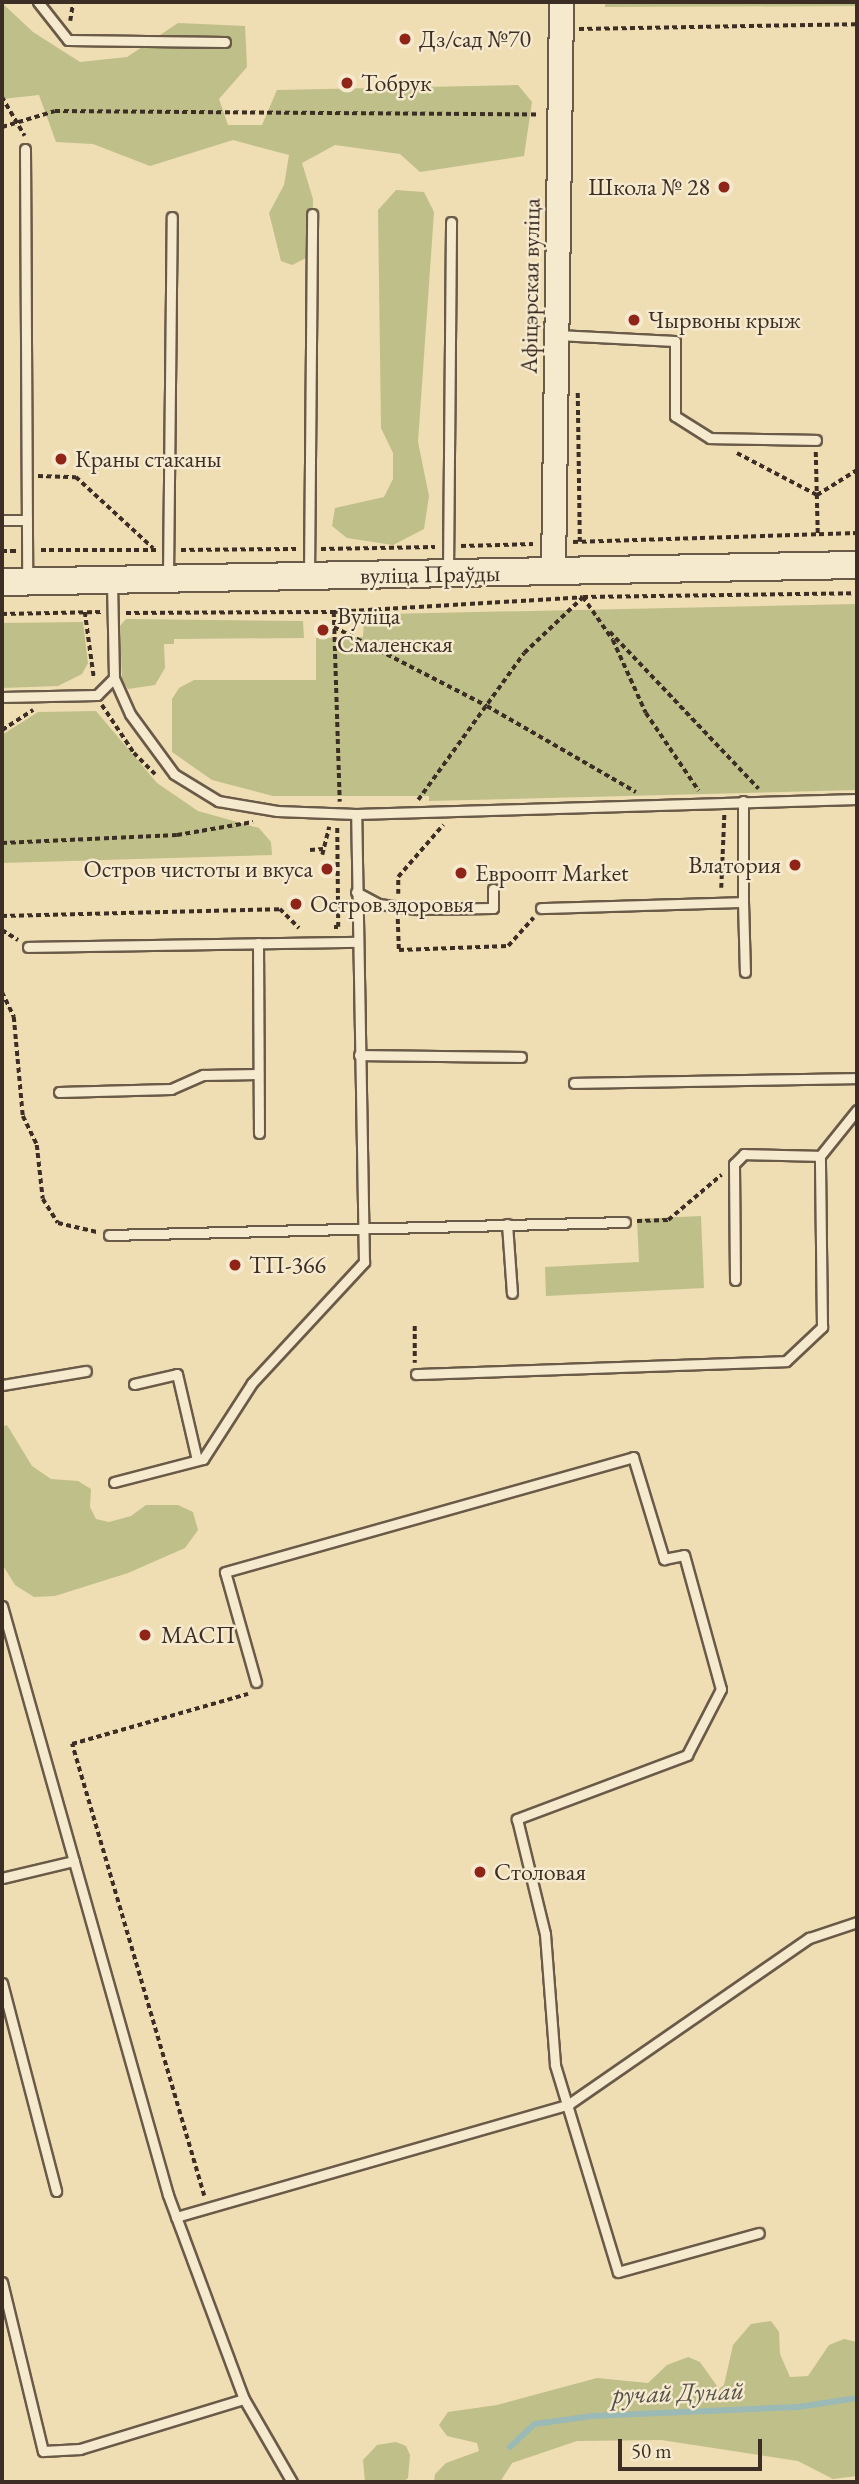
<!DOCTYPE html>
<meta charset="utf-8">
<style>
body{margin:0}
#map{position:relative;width:859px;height:2484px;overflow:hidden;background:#efddb3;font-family:"EB Garamond",serif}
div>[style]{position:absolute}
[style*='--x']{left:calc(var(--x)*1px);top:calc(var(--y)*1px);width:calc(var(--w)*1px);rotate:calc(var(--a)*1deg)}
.green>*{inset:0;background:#bfbf89}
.stream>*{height:6px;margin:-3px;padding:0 3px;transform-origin:3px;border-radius:3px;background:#9cbab5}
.path>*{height:3.5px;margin-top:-1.75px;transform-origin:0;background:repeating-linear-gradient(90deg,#3d2e25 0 5px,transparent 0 8.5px)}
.roads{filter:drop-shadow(2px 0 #6a5a48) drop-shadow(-2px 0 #6a5a48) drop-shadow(0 2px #6a5a48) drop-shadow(0 -2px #6a5a48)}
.service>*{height:9px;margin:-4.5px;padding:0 4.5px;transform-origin:4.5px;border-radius:4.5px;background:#f5e9ce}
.tertiary>*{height:23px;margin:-11.5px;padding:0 11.5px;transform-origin:11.5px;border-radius:11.5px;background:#f5e9ce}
.secondary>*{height:26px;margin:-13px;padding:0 13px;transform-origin:13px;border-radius:13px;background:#f5e9ce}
.dots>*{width:19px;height:19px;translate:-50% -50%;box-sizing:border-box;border:4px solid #f5e9ce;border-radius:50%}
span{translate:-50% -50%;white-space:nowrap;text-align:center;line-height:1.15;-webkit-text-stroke:5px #f5e9ce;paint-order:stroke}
.poi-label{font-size:24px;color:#3d2e25}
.left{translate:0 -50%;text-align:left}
.right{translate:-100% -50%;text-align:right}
.street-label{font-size:24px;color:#3d2e25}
.water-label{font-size:26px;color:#555149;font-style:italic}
.frame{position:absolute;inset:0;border:4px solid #3d2e25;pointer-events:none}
.scale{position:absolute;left:618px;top:2439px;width:144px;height:32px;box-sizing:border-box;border:4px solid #3d2e25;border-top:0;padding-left:9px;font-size:21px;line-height:24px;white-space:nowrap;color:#3d2e25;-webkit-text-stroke:5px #f5e9ce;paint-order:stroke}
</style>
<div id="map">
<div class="green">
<i style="clip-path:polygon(605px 2px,857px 2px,857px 6px,605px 7px)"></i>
<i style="clip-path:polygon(2px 3px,33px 32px,80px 62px,127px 57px,178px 23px,245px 26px,247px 67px,219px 99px,228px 125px,262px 125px,277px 90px,518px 85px,532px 102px,524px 156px,420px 172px,400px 154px,335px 145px,302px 163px,313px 199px,312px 255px,292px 265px,281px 261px,269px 213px,284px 185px,289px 155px,233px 140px,150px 166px,93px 144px,56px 142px,39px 95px,2px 99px)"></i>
<i style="clip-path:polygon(396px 190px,424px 192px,434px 212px,418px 442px,429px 496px,424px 529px,393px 545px,347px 538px,332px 526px,335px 508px,384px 497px,393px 479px,393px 453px,381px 428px,378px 210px)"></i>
<i style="clip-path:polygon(857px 604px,857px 790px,429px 801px,429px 796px,273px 796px,212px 780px,172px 752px,172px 699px,179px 688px,194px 680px,316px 680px,316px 638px,363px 637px,364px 620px,385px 614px)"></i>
<i style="clip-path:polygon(126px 619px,303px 621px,304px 638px,174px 639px,174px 644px,164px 644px,165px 668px,155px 685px,128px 689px,122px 680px,120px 626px)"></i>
<i style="clip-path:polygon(83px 622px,88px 663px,82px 674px,58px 686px,2px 688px,2px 623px)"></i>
<i style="clip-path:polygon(96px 711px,157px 783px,198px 811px,259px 828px,271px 842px,272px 855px,2px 863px,2px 735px,38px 712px)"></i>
<i style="clip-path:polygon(701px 1216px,704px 1288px,546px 1296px,545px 1267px,639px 1262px,637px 1219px)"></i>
<i style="clip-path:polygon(7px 1425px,32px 1466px,51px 1479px,78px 1481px,91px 1489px,90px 1507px,96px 1519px,109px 1522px,131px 1516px,146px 1505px,178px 1505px,193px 1512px,198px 1530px,185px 1548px,128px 1573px,55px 1596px,34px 1597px,15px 1585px,2px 1564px,2px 1427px)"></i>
<i style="clip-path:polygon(771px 2321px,779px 2332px,780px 2354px,790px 2377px,808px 2376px,829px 2345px,844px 2339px,857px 2342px,857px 2476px,833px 2479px,798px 2461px,661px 2440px,577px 2441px,512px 2463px,500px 2482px,434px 2482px,435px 2474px,446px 2463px,479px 2451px,477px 2443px,447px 2436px,439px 2425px,448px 2412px,497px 2405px,597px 2378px,648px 2383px,667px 2365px,688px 2357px,700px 2362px,719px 2389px,724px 2385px,733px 2345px,751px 2324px)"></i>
<i style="clip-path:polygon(396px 2442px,406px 2446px,410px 2455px,408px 2478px,403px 2482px,365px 2482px,363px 2460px,377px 2445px)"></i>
</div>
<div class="stream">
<i style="--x:510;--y:2447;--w:34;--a:-43"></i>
<i style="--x:535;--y:2424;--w:58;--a:-8"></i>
<i style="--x:592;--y:2416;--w:206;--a:-2.5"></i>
<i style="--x:798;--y:2407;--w:60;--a:-8.7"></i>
</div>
<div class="path">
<i style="--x:70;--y:21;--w:19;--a:-81"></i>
<i style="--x:579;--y:29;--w:278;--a:-1"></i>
<i style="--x:2;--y:97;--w:45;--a:59.5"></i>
<i style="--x:2;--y:127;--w:55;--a:-16.8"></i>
<i style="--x:55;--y:111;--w:484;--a:0.4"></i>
<i style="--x:578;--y:393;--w:149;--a:89.2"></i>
<i style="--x:816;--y:452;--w:82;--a:88.6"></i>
<i style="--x:737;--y:453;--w:90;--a:27.7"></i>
<i style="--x:817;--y:495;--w:47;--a:-32"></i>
<i style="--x:38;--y:476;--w:38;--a:2"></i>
<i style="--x:76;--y:477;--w:105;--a:42.7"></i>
<i style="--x:573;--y:542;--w:284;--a:-1.8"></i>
<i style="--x:461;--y:546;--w:72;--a:-1.6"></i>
<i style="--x:321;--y:549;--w:114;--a:-1"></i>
<i style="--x:41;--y:550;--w:115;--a:0"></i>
<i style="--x:181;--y:550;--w:115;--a:-0.5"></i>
<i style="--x:2;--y:551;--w:14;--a:0"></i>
<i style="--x:85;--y:612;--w:67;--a:82.2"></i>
<i style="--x:334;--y:612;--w:190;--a:88.2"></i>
<i style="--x:126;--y:613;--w:208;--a:-0.3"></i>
<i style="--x:334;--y:612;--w:249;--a:-3.4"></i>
<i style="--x:583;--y:597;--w:274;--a:-0.8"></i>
<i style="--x:2;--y:614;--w:99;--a:-1.2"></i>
<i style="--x:334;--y:627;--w:172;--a:27.3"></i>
<i style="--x:487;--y:706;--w:172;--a:30"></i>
<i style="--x:610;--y:632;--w:216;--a:46.5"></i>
<i style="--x:102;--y:705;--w:58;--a:56.3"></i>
<i style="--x:134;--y:753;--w:30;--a:45"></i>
<i style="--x:2;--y:730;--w:37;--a:-33"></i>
<i style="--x:418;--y:800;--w:181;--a:-54.2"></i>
<i style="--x:524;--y:653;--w:81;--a:-43.5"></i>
<i style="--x:583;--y:597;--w:52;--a:55.1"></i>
<i style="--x:613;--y:640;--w:80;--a:65.7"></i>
<i style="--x:646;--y:713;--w:94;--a:55.8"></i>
<i style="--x:2;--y:843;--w:175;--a:-2.6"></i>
<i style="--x:177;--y:835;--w:77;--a:-9.7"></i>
<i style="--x:310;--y:850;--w:13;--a:-4"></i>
<i style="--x:322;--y:855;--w:29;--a:-76"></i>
<i style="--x:721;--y:888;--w:73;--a:-87.6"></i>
<i style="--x:398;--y:894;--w:17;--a:-90"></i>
<i style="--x:398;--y:877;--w:69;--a:-49.1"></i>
<i style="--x:2;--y:916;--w:278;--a:-1.4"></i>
<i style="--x:280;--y:909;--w:27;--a:45"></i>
<i style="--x:398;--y:919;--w:31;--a:88"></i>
<i style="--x:399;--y:950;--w:109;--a:-2.1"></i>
<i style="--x:508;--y:946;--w:38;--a:-48"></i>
<i style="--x:334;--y:927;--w:4;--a:0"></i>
<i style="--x:338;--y:927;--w:100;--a:-90.6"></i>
<i style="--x:2;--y:930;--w:19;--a:32"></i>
<i style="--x:2;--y:992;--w:28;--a:64"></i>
<i style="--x:14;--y:1017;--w:99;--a:84.8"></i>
<i style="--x:23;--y:1116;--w:32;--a:64"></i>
<i style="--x:37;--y:1145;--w:54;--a:83.7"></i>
<i style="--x:43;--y:1199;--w:28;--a:58"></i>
<i style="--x:58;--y:1223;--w:40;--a:13"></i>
<i style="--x:637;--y:1221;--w:31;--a:-2"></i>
<i style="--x:668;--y:1220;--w:70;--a:-40.3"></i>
<i style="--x:415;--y:1326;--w:37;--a:90"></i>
<i style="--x:204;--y:2196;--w:471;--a:-106.3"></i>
<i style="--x:72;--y:1744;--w:183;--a:-15.9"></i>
</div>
<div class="roads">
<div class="service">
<i style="--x:38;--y:2;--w:48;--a:51.7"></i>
<i style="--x:68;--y:40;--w:157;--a:0.7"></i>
<i style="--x:25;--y:149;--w:431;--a:89.7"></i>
<i style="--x:557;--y:335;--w:118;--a:2.9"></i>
<i style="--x:675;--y:341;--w:75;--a:90"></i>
<i style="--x:675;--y:416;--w:41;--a:32.2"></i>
<i style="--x:710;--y:438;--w:106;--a:1.1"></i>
<i style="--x:2;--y:520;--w:25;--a:0"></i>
<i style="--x:448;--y:571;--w:349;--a:-89.5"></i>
<i style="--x:309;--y:575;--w:361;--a:-89.5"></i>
<i style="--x:168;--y:577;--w:360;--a:-89.4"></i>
<i style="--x:112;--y:582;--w:96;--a:88.8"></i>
<i style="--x:114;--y:678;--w:39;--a:66"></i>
<i style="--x:130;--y:714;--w:74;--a:53.7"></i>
<i style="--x:174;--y:774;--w:52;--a:31.5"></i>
<i style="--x:218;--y:801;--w:60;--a:9.6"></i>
<i style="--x:277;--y:811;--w:79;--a:2.2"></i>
<i style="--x:356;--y:814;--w:501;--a:-1.71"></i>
<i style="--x:2;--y:697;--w:95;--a:-1.2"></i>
<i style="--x:97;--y:695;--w:24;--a:-45"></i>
<i style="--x:356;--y:892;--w:26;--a:28"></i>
<i style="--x:379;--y:904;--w:37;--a:8"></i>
<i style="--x:416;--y:909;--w:77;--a:-0.7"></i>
<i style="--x:493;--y:908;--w:19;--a:-90"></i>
<i style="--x:743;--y:902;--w:70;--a:88.4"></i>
<i style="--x:541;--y:908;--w:202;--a:-1.7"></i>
<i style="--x:743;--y:902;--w:101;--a:-90"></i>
<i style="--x:258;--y:943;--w:190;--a:89.7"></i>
<i style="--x:28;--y:947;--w:329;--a:-0.9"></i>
<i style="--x:359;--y:1055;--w:162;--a:0.7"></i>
<i style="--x:574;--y:1083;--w:283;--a:-1"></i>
<i style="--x:59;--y:1092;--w:112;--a:-1.5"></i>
<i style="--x:171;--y:1089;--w:35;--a:-24"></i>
<i style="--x:203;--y:1075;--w:55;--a:-1"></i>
<i style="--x:507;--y:1224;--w:69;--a:85.9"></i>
<i style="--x:109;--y:1235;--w:516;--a:-1.44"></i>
<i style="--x:735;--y:1280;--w:116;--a:-90.5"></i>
<i style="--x:734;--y:1164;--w:14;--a:-45"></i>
<i style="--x:744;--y:1154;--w:76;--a:1.5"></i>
<i style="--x:416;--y:1374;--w:370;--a:-2"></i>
<i style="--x:786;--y:1361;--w:50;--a:-43.4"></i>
<i style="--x:822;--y:1327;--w:171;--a:-90.7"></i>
<i style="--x:820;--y:1156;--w:59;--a:-51.2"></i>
<i style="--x:134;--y:1384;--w:44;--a:-13.1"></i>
<i style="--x:177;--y:1374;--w:88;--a:76.9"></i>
<i style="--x:2;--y:1385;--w:85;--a:-9.5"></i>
<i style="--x:114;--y:1482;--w:92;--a:-14.5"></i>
<i style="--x:203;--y:1459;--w:90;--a:-57.2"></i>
<i style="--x:252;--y:1383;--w:165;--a:-47.2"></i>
<i style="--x:364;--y:1262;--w:448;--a:-91"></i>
<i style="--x:2;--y:1606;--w:612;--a:74.26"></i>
<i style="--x:168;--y:2195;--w:218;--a:69.6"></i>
<i style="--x:244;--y:2399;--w:96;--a:60"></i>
<i style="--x:256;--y:1682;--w:114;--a:-105.7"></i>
<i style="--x:225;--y:1572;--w:424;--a:-15.7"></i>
<i style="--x:633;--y:1457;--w:107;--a:73.1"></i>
<i style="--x:664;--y:1559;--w:20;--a:-11"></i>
<i style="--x:684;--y:1555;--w:139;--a:74.6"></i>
<i style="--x:721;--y:1689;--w:74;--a:117.3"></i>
<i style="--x:687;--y:1755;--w:182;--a:159.4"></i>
<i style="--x:517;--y:1819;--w:118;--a:76.3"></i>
<i style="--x:545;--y:1934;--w:131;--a:85.6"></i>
<i style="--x:555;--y:2065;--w:216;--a:73.1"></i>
<i style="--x:618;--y:2272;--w:146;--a:-15.5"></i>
<i style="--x:2;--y:1878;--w:74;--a:-13.3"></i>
<i style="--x:2;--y:1983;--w:215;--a:75.4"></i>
<i style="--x:176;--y:2217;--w:409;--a:-16"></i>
<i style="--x:569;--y:2104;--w:292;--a:-34.7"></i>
<i style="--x:809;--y:1938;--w:51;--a:-18.4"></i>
<i style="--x:2;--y:2282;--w:174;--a:76.4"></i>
<i style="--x:43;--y:2451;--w:37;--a:-3"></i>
<i style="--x:80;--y:2449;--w:171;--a:-17"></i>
</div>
<div class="tertiary">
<i style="--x:553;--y:571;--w:569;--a:-89.19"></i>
</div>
<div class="secondary">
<i style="--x:2;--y:582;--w:855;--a:-1.14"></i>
</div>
</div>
<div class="dots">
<i style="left:405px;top:39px;background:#8f2418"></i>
<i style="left:347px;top:83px;background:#8f2418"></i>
<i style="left:724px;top:187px;background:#8f2418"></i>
<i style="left:634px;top:320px;background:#8f2418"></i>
<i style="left:61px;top:459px;background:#8f2418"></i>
<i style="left:323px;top:630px;background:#8f2418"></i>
<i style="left:795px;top:865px;background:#8f2418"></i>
<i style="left:327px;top:869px;background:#8f2418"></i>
<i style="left:461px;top:873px;background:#8f2418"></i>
<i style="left:296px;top:904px;background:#8f2418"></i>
<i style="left:235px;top:1265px;background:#8f2418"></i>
<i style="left:145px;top:1635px;background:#8f2418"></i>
<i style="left:480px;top:1872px;background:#8f2418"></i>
</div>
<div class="poi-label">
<span class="left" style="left:419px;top:39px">Дз/сад №70</span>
<span class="left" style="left:361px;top:83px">Тобрук</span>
<span class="right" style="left:710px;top:187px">Школа № 28</span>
<span class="left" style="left:648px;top:320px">Чырвоны крыж</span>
<span class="left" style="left:75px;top:459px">Краны стаканы</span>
<span class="left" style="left:337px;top:630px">Вуліца<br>Смаленская</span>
<span class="right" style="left:781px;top:865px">Влатория</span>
<span class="right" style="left:313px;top:869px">Остров чистоты и вкуса</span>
<span class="left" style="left:475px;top:873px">Евроопт Market</span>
<span class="left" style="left:310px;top:904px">Остров здоровья</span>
<span class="left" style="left:249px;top:1265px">ТП-366</span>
<span class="left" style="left:161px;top:1635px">МАСП</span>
<span class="left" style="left:494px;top:1872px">Столовая</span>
</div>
<div class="street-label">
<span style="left:530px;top:286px;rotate:-89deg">Афіцэрская вуліца</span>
<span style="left:430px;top:574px;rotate:-1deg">вуліца Праўды</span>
</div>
<div class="water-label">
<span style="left:678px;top:2393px;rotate:-2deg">ручай Дунай</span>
</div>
<div class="frame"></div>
<div class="scale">50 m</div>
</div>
